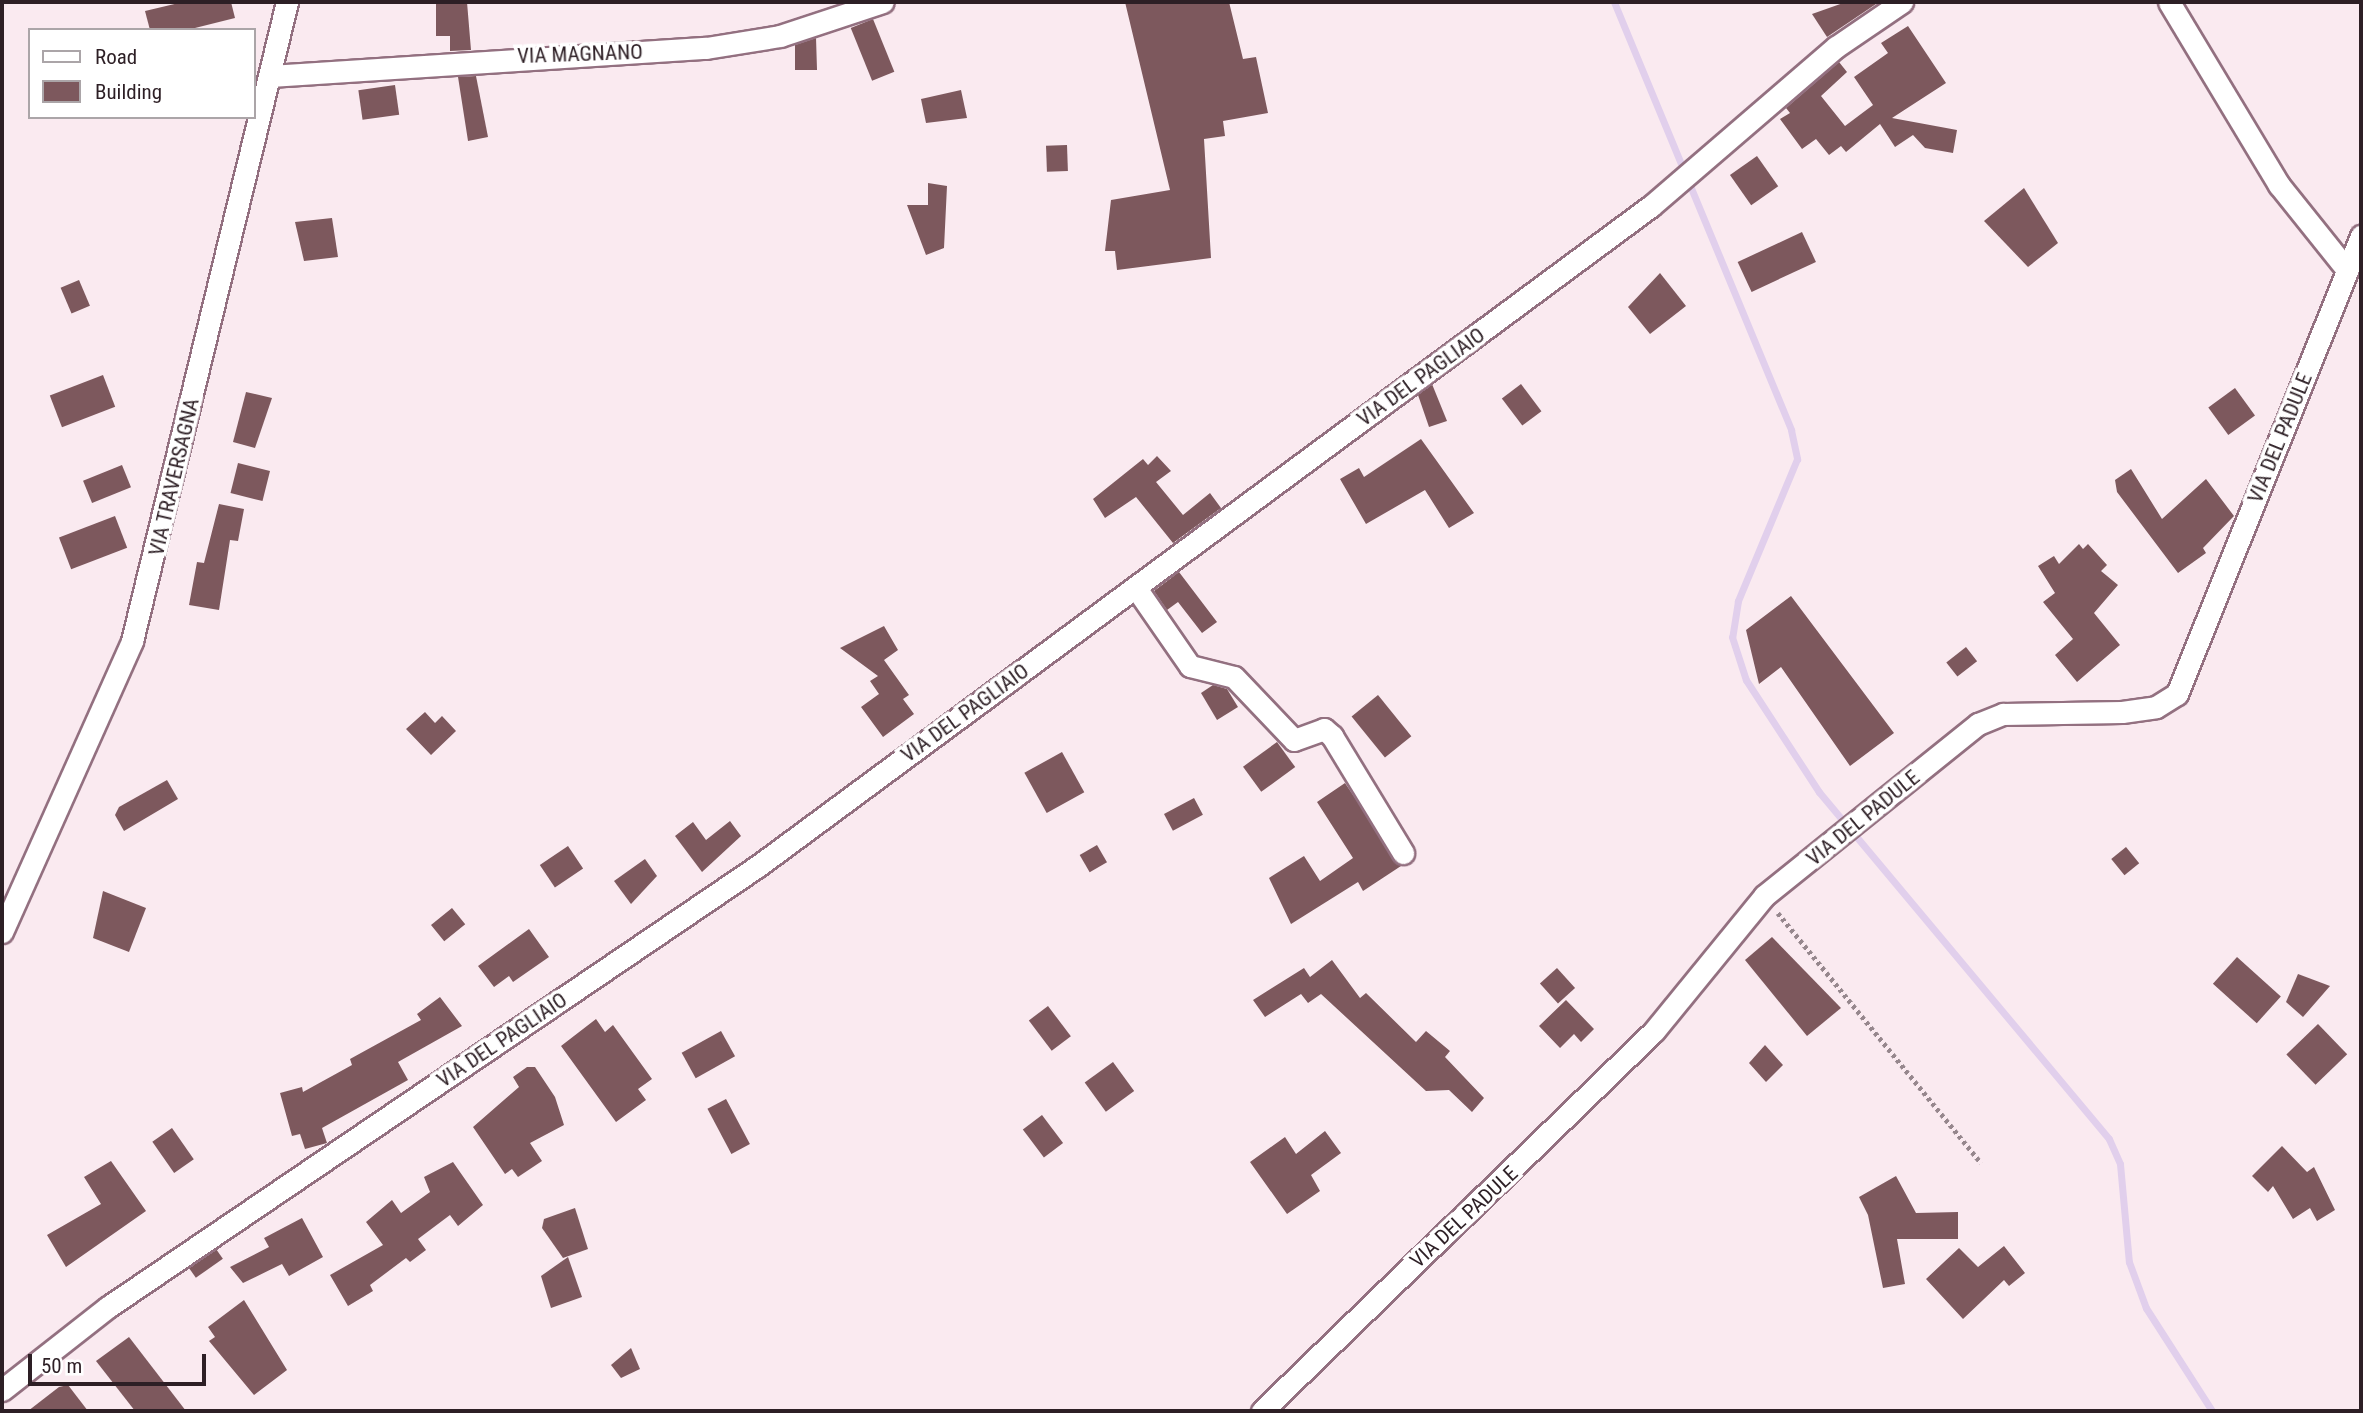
<!DOCTYPE html>
<style>
body{margin:0}
#map{position:relative;width:2363px;height:1413px;overflow:hidden;background:#faeaf0;font-family:"Roboto Condensed",sans-serif}
div>[style]{position:absolute}
[style*='--x']{left:calc(var(--x)*1px);top:calc(var(--y)*1px);width:calc(var(--w)*1px);rotate:calc(var(--a)*1deg)}
.stream>*{height:7px;margin:-3.5px;padding:0 3.5px;transform-origin:3.5px;border-radius:3.5px;background:#e1cfec}
.building>*{inset:0;background:#7d585d;transform-origin:0 0}
.path>*{height:4.5px;margin-top:-2.25px;transform-origin:0;background:repeating-linear-gradient(90deg,#96878d 0 3.5px,transparent 0 7px)}
.roads{filter:drop-shadow(2px 0 #937080) drop-shadow(-2px 0 #937080) drop-shadow(0 2px #937080) drop-shadow(0 -2px #937080)}
.street>*{height:21px;margin:-10.5px;padding:0 10.5px;transform-origin:10.5px;border-radius:10.5px;background:#fff}
span{translate:-50% -50%;white-space:nowrap;text-align:center;line-height:1.15;-webkit-text-stroke:7px #fff;paint-order:stroke}
.street-label{font-size:21px;color:#2d1f25}
.frame{position:absolute;inset:0;border:4px solid #2d1f25;pointer-events:none}
.legend{position:absolute;left:28px;top:28px;width:228px;height:91px;box-sizing:border-box;background:#fff;border:2px solid #aba5a8;margin:0;padding:9px 12px;list-style:none;font-size:21px;color:#2d1f25}
.legend li{display:flex;align-items:center;gap:14px;height:35px}
.legend b{width:35px;border:2px solid #aba5a8}
.scale{position:absolute;left:28px;top:1354px;width:178px;height:32px;box-sizing:border-box;border:4px solid #2d1f25;border-top:0;padding-left:9px;font-size:21px;line-height:24px;white-space:nowrap;color:#2d1f25;-webkit-text-stroke:5px #fff;paint-order:stroke}
</style>
<div id="map">
<div class="stream">
<i style="--x:1614;--y:2;--w:463;--a:67.5"></i>
<i style="--x:1791;--y:430;--w:30;--a:78"></i>
<i style="--x:1797;--y:459;--w:154;--a:112.6"></i>
<i style="--x:1738;--y:601;--w:36;--a:99"></i>
<i style="--x:1732;--y:637;--w:45;--a:72"></i>
<i style="--x:1746;--y:680;--w:134;--a:56.9"></i>
<i style="--x:1819;--y:792;--w:452;--a:50.1"></i>
<i style="--x:2109;--y:1139;--w:27;--a:66"></i>
<i style="--x:2120;--y:1164;--w:98;--a:84.8"></i>
<i style="--x:2129;--y:1262;--w:49;--a:69.7"></i>
<i style="--x:2146;--y:1308;--w:122;--a:57.3"></i>
</div>
<div class="building">
<i style="clip-path:polygon(183px 2px,231px 2px,235px 18px,187px 30px,150px 30px,145px 11px)"></i>
<i style="clip-path:polygon(436px 2px,467px 2px,471px 50px,450px 51px,450px 36px,436px 36px)"></i>
<i style="clip-path:polygon(1125px 2px,1229px 2px,1243px 59px,1256px 57px,1268px 113px,1223px 121px,1225px 136px,1204px 139px,1211px 258px,1117px 270px,1115px 251px,1105px 251px,1111px 200px,1170px 190px)"></i>
<i style="clip-path:polygon(1846px 2px,1879px 2px,1827px 37px,1812px 14px)"></i>
<i style="left:873px;top:19px;width:57px;height:24px;rotate:68deg"></i>
<i style="clip-path:polygon(1908px 26px,1946px 83px,1892px 118px,1957px 130px,1953px 153px,1925px 148px,1913px 135px,1895px 147px,1880px 124px,1846px 152px,1841px 146px,1829px 155px,1816px 139px,1802px 149px,1780px 119px,1790px 113px,1786px 108px,1839px 62px,1847px 72px,1821px 96px,1845px 126px,1873px 105px,1854px 77px,1888px 53px,1881px 43px)"></i>
<i style="clip-path:polygon(816px 38px,817px 70px,795px 70px,795px 45px)"></i>
<i style="clip-path:polygon(476px 76px,488px 137px,468px 141px,458px 77px)"></i>
<i style="left:395px;top:85px;width:30px;height:37px;rotate:82deg"></i>
<i style="clip-path:polygon(961px 90px,967px 118px,926px 123px,921px 99px)"></i>
<i style="left:1067px;top:145px;width:26px;height:21px;rotate:88deg"></i>
<i style="left:1757px;top:156px;width:37px;height:33px;rotate:55deg"></i>
<i style="clip-path:polygon(928px 183px,947px 186px,944px 248px,926px 255px,907px 205px,928px 205px)"></i>
<i style="clip-path:polygon(2024px 188px,2058px 243px,2028px 267px,1984px 221px)"></i>
<i style="clip-path:polygon(332px 218px,338px 257px,304px 261px,295px 222px)"></i>
<i style="left:1802px;top:232px;width:33px;height:71px;rotate:65deg"></i>
<i style="clip-path:polygon(1660px 273px,1686px 306px,1650px 334px,1628px 307px)"></i>
<i style="left:79px;top:280px;width:28px;height:20px;rotate:67deg"></i>
<i style="left:103px;top:375px;width:34px;height:57px;rotate:69deg"></i>
<i style="clip-path:polygon(1432px 384px,1447px 421px,1429px 427px,1418px 395px)"></i>
<i style="left:1521px;top:384px;width:34px;height:24px;rotate:53deg"></i>
<i style="left:2235px;top:388px;width:34px;height:33px;rotate:54deg"></i>
<i style="clip-path:polygon(246px 392px,272px 398px,255px 448px,233px 442px)"></i>
<i style="clip-path:polygon(1421px 439px,1474px 513px,1449px 528px,1425px 490px,1366px 524px,1340px 479px,1359px 468px,1364px 477px)"></i>
<i style="clip-path:polygon(1157px 456px,1171px 471px,1156px 482px,1183px 515px,1210px 493px,1221px 508px,1173px 543px,1136px 497px,1105px 518px,1093px 499px,1143px 459px,1148px 465px)"></i>
<i style="left:238px;top:463px;width:33px;height:31px;rotate:14deg"></i>
<i style="left:122px;top:465px;width:24px;height:42px;rotate:68deg"></i>
<i style="clip-path:polygon(2131px 469px,2162px 519px,2206px 479px,2234px 516px,2203px 548px,2206px 553px,2178px 573px,2117px 492px,2115px 480px)"></i>
<i style="clip-path:polygon(219px 504px,244px 509px,238px 541px,230px 540px,219px 610px,189px 605px,197px 562px,204px 563px)"></i>
<i style="left:115px;top:516px;width:34px;height:60px;rotate:69deg"></i>
<i style="clip-path:polygon(2079px 544px,2083px 549px,2088px 544px,2107px 565px,2101px 571px,2118px 585px,2094px 613px,2120px 645px,2077px 682px,2055px 655px,2073px 639px,2043px 602px,2055px 593px,2038px 566px,2054px 556px,2059px 564px)"></i>
<i style="clip-path:polygon(1179px 572px,1217px 622px,1202px 633px,1178px 602px,1167px 610px,1154px 591px)"></i>
<i style="clip-path:polygon(1791px 596px,1894px 733px,1850px 766px,1781px 667px,1759px 684px,1746px 630px)"></i>
<i style="clip-path:polygon(884px 626px,898px 650px,884px 660px,909px 695px,903px 699px,914px 714px,883px 737px,861px 707px,879px 694px,870px 681px,878px 676px,840px 648px)"></i>
<i style="left:1966px;top:647px;width:18px;height:25px;rotate:52deg"></i>
<i style="clip-path:polygon(1213px 685px,1227px 689px,1238px 707px,1217px 720px,1201px 693px)"></i>
<i style="left:1378px;top:695px;width:53px;height:34px;rotate:51deg"></i>
<i style="clip-path:polygon(425px 712px,435px 723px,442px 716px,456px 731px,431px 755px,406px 729px)"></i>
<i style="left:1277px;top:742px;width:31px;height:42px;rotate:54deg"></i>
<i style="left:1062px;top:752px;width:46px;height:43px;rotate:61deg"></i>
<i style="clip-path:polygon(167px 780px,178px 799px,124px 831px,115px 815px,119px 807px)"></i>
<i style="clip-path:polygon(1345px 783px,1401px 866px,1363px 891px,1358px 882px,1291px 924px,1269px 878px,1304px 856px,1320px 881px,1353px 858px,1317px 802px)"></i>
<i style="left:1194px;top:798px;width:19px;height:34px;rotate:62deg"></i>
<i style="clip-path:polygon(730px 821px,741px 836px,702px 872px,675px 836px,693px 822px,706px 840px)"></i>
<i style="left:1097px;top:845px;width:20px;height:20px;rotate:60deg"></i>
<i style="left:568px;top:846px;width:27px;height:34px;rotate:56deg"></i>
<i style="left:2126px;top:847px;width:21px;height:19px;rotate:51deg"></i>
<i style="clip-path:polygon(645px 859px,657px 876px,631px 904px,614px 881px)"></i>
<i style="clip-path:polygon(103px 891px,146px 908px,129px 952px,93px 938px)"></i>
<i style="left:452px;top:908px;width:21px;height:27px;rotate:51deg"></i>
<i style="clip-path:polygon(529px 929px,549px 957px,513px 982px,509px 976px,494px 987px,478px 966px)"></i>
<i style="clip-path:polygon(1772px 937px,1841px 1008px,1807px 1036px,1745px 960px)"></i>
<i style="left:2237px;top:957px;width:59px;height:36px;rotate:42deg"></i>
<i style="clip-path:polygon(1332px 960px,1360px 998px,1366px 993px,1416px 1042px,1426px 1031px,1450px 1051px,1445px 1057px,1484px 1098px,1472px 1112px,1449px 1090px,1426px 1091px,1321px 994px,1308px 1003px,1301px 994px,1265px 1017px,1253px 1000px,1304px 968px,1310px 977px)"></i>
<i style="left:1557px;top:968px;width:27px;height:23px;rotate:48deg"></i>
<i style="clip-path:polygon(2298px 974px,2330px 986px,2303px 1017px,2286px 1002px)"></i>
<i style="clip-path:polygon(440px 997px,462px 1026px,398px 1062px,408px 1080px,322px 1128px,327px 1143px,305px 1149px,300px 1134px,292px 1136px,280px 1093px,302px 1087px,303px 1092px,352px 1065px,350px 1059px,421px 1020px,417px 1014px)"></i>
<i style="clip-path:polygon(1566px 1000px,1594px 1029px,1581px 1042px,1574px 1034px,1560px 1048px,1539px 1026px)"></i>
<i style="left:1048px;top:1006px;width:38px;height:24px;rotate:53deg"></i>
<i style="clip-path:polygon(596px 1019px,605px 1032px,613px 1025px,652px 1079px,638px 1089px,646px 1100px,616px 1122px,561px 1046px)"></i>
<i style="left:2318px;top:1024px;width:42px;height:44px;rotate:46deg"></i>
<i style="left:721px;top:1031px;width:29px;height:45px;rotate:61deg"></i>
<i style="clip-path:polygon(1765px 1045px,1783px 1065px,1766px 1082px,1749px 1063px)"></i>
<i style="left:1113px;top:1062px;width:36px;height:35px;rotate:54deg"></i>
<i style="clip-path:polygon(527px 1067px,535px 1067px,555px 1097px,564px 1125px,530px 1143px,542px 1161px,518px 1177px,512px 1169px,505px 1174px,473px 1127px,519px 1087px,513px 1077px)"></i>
<i style="left:726px;top:1099px;width:51px;height:21px;rotate:62deg"></i>
<i style="left:1042px;top:1115px;width:35px;height:24px;rotate:53deg"></i>
<i style="left:172px;top:1128px;width:38px;height:24px;rotate:55deg"></i>
<i style="clip-path:polygon(1325px 1131px,1341px 1153px,1311px 1175px,1320px 1191px,1287px 1214px,1250px 1162px,1285px 1137px,1296px 1154px)"></i>
<i style="clip-path:polygon(2282px 1146px,2307px 1172px,2314px 1167px,2335px 1210px,2317px 1221px,2310px 1208px,2293px 1219px,2273px 1186px,2268px 1192px,2252px 1176px)"></i>
<i style="clip-path:polygon(111px 1161px,146px 1211px,66px 1267px,47px 1235px,101px 1204px,84px 1177px)"></i>
<i style="clip-path:polygon(453px 1162px,483px 1205px,458px 1226px,450px 1215px,418px 1239px,426px 1250px,410px 1262px,406px 1258px,370px 1285px,373px 1291px,348px 1306px,330px 1275px,383px 1245px,366px 1222px,392px 1200px,401px 1213px,430px 1192px,424px 1177px)"></i>
<i style="clip-path:polygon(1896px 1176px,1916px 1213px,1958px 1212px,1958px 1239px,1897px 1239px,1905px 1284px,1883px 1288px,1868px 1215px,1859px 1197px)"></i>
<i style="clip-path:polygon(575px 1208px,588px 1249px,563px 1258px,542px 1228px,544px 1219px)"></i>
<i style="clip-path:polygon(302px 1218px,323px 1257px,289px 1276px,282px 1264px,243px 1283px,230px 1267px,269px 1247px,264px 1238px)"></i>
<i style="clip-path:polygon(2004px 1246px,2025px 1273px,2009px 1286px,2004px 1280px,1963px 1319px,1926px 1279px,1959px 1248px,1978px 1267px)"></i>
<i style="left:216px;top:1249px;width:12px;height:33px;rotate:55deg"></i>
<i style="clip-path:polygon(568px 1257px,582px 1297px,551px 1308px,541px 1276px)"></i>
<i style="clip-path:polygon(244px 1300px,287px 1370px,254px 1395px,209px 1341px,215px 1337px,208px 1327px)"></i>
<i style="clip-path:polygon(129px 1337px,186px 1411px,135px 1411px,96px 1361px)"></i>
<i style="clip-path:polygon(631px 1348px,640px 1369px,621px 1378px,611px 1365px)"></i>
<i style="clip-path:polygon(68px 1385px,88px 1411px,28px 1411px,59px 1387px)"></i>
</div>
<div class="path">
<i style="--x:1778;--y:913;--w:322;--a:50.9"></i>
</div>
<div class="roads">
<div class="street">
<i style="--x:2169;--y:2;--w:214;--a:59"></i>
<i style="--x:2279;--y:185;--w:109;--a:51.3"></i>
<i style="--x:270;--y:76;--w:437;--a:-3.7"></i>
<i style="--x:706;--y:48;--w:75;--a:-9.2"></i>
<i style="--x:780;--y:36;--w:108;--a:-18.3"></i>
<i style="--x:1136;--y:588;--w:95;--a:55.3"></i>
<i style="--x:1190;--y:666;--w:45;--a:14"></i>
<i style="--x:1234;--y:677;--w:87;--a:46.4"></i>
<i style="--x:1294;--y:740;--w:32;--a:-20"></i>
<i style="--x:1324;--y:729;--w:11;--a:41"></i>
<i style="--x:1332;--y:736;--w:137;--a:58.7"></i>
<i style="--x:2;--y:932;--w:319;--a:-65.9"></i>
<i style="--x:132;--y:641;--w:658;--a:-76.37"></i>
<i style="--x:2;--y:1390;--w:135;--a:-38.1"></i>
<i style="--x:108;--y:1307;--w:785;--a:-34.16"></i>
<i style="--x:758;--y:866;--w:1110;--a:-36.47"></i>
<i style="--x:1651;--y:206;--w:244;--a:-40.7"></i>
<i style="--x:1836;--y:47;--w:80;--a:-34.3"></i>
<i style="--x:1262;--y:1411;--w:546;--a:-44.11"></i>
<i style="--x:1654;--y:1031;--w:174;--a:-50.8"></i>
<i style="--x:1764;--y:896;--w:275;--a:-38.8"></i>
<i style="--x:1978;--y:724;--w:27;--a:-22"></i>
<i style="--x:2003;--y:714;--w:119;--a:-1"></i>
<i style="--x:2122;--y:712;--w:34;--a:-8"></i>
<i style="--x:2156;--y:707;--w:25;--a:-32"></i>
<i style="--x:2177;--y:694;--w:494;--a:-68.1"></i>
</div>
</div>
<div class="street-label">
<span style="left:580px;top:54px;rotate:-2deg">VIA MAGNANO</span>
<span style="left:1421px;top:377px;rotate:-36deg">VIA DEL PAGLIAIO</span>
<span style="left:2280px;top:438px;rotate:-68deg">VIA DEL PADULE</span>
<span style="left:174px;top:477px;rotate:-77deg">VIA TRAVERSAGNA</span>
<span style="left:965px;top:713px;rotate:-36deg">VIA DEL PAGLIAIO</span>
<span style="left:1863px;top:818px;rotate:-39deg">VIA DEL PADULE</span>
<span style="left:502px;top:1040px;rotate:-34deg">VIA DEL PAGLIAIO</span>
<span style="left:1464px;top:1217px;rotate:-43deg">VIA DEL PADULE</span>
</div>
<div class="frame"></div>
<ul class="legend">
<li><b style="height:9px;background:#fff"></b>Road</li>
<li><b style="height:19px;background:#7d585d"></b>Building</li>
</ul>
<div class="scale">50 m</div>
</div>
